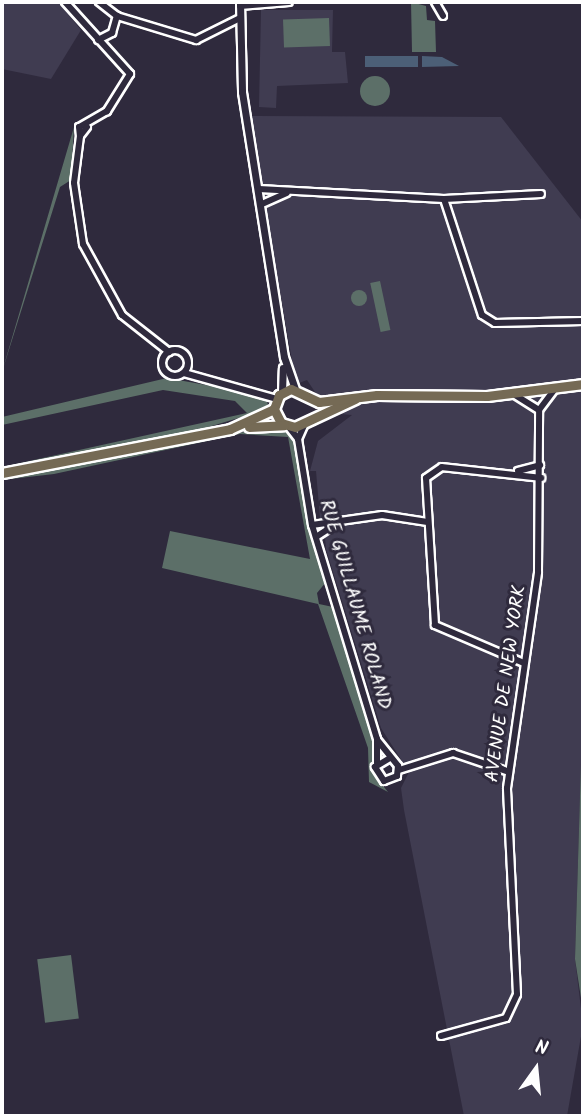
<!DOCTYPE html>
<style>
body{margin:0}
#map{position:relative;width:585px;height:1118px;overflow:hidden;background:#2f2a3d;font-family:Kalam,sans-serif}
div>[style]{position:absolute}
[style*='--x']{left:calc(var(--x)*1px);top:calc(var(--y)*1px);width:calc(var(--w)*1px);rotate:calc(var(--a)*1deg)}
.built>*{inset:0;background:#403c51}
.green>*{inset:0;background:#5c6f68;transform-origin:0 0}
.round{border-radius:50%}
.water>*{inset:0;background:#4c5f77;transform-origin:0 0}
.roads{filter:drop-shadow(2px 0 #fff) drop-shadow(-2px 0 #fff) drop-shadow(0 2px #fff) drop-shadow(0 -2px #fff)}
.minor>*{height:6px;margin:-3px;padding:0 3px;transform-origin:3px;border-radius:3px;background:#2f2a3d}
.minor>.ring{margin:-3px;padding:0;box-sizing:content-box;background:none;border:6px solid #2f2a3d;border-radius:50%}
.tertiary>*{height:7px;margin:-3.5px;padding:0 3.5px;transform-origin:3.5px;border-radius:3.5px;background:#2f2a3d}
.primary>*{height:9px;margin:-4.5px;padding:0 4.5px;transform-origin:4.5px;border-radius:4.5px;background:#756a55}
span{translate:-50% -50%;white-space:nowrap;text-align:center;line-height:1.15;-webkit-text-stroke:6px #2f2a3d;paint-order:stroke}
.street-label{font-size:19px;color:#fff}
.frame{position:absolute;inset:0;border:4px solid #fff;pointer-events:none}
.north{position:absolute;left:501px;top:1034px;width:70px;height:70px;-webkit-text-stroke:5px #2f2a3d;paint-order:stroke;rotate:15deg;font-size:19px;font-weight:700;line-height:28px;text-align:center;color:#fff}
.north::after{content:'';display:block;margin:auto;width:24px;height:32px;background:#fff;clip-path:polygon(50% 0,100% 100%,50% 72%,0 100%)}
</style>
<div id="map">
<div class="built">
<i style="clip-path:polygon(2px 2px,58px 2px,81px 30px,51px 79px,2px 69px)"></i>
<i style="clip-path:polygon(261px 10px,333px 10px,332px 52px,345px 52px,348px 83px,277px 86px,276px 108px,259px 107px)"></i>
<i style="clip-path:polygon(249px 116px,501px 117px,583px 222px,583px 698px,575px 959px,583px 1025px,567px 1116px,464px 1116px,404px 810px,401px 788px,409px 772px,381px 728px,326px 549px,325px 537px,341px 527px,339px 518px,320px 518px,316px 471px,310px 471px,318px 441px,352px 415px,329px 413px,307px 380px,299px 383px,295px 377px)"></i>
</div>
<div class="green">
<i style="clip-path:polygon(411px 2px,426px 6px,427px 20px,435px 21px,436px 52px,412px 52px)"></i>
<i style="left:329px;top:18px;width:28px;height:46px;rotate:88deg"></i>
<i class="round" style="left:360px;top:76px;width:30px;height:30px"></i>
<i style="clip-path:polygon(74px 127px,71px 180px,60px 187px,2px 372px)"></i>
<i style="left:380px;top:281px;width:50px;height:10px;rotate:78deg"></i>
<i class="round" style="left:351px;top:290px;width:16px;height:16px"></i>
<i style="clip-path:polygon(167px 378px,223px 388px,267px 401px,269px 409px,195px 431px,2px 467px,247px 413px,235px 401px,163px 390px,2px 425px,2px 417px)"></i>
<i style="clip-path:polygon(279px 425px,294px 439px,326px 582px,317px 593px,319px 604px,333px 607px,375px 741px,372px 772px,388px 792px,369px 782px,368px 748px,318px 604px,162px 568px,170px 531px,310px 559px,288px 437px,240px 434px,54px 474px,2px 480px)"></i>
<i style="clip-path:polygon(583px 698px,583px 1011px,575px 959px)"></i>
<i style="left:71px;top:955px;width:64px;height:34px;rotate:83deg"></i>
</div>
<div class="water">
<i style="left:418px;top:56px;width:11px;height:53px;rotate:90deg"></i>
<i style="clip-path:polygon(422px 56px,442px 57px,459px 66px,422px 67px)"></i>
</div>
<div class="roads">
<div class="minor">
<i style="--x:65;--y:2;--w:97;--a:47.9"></i>
<i style="--x:130;--y:74;--w:44;--a:121.9"></i>
<i style="--x:107;--y:111;--w:32;--a:150"></i>
<i style="--x:79;--y:127;--w:9;--a:84"></i>
<i style="--x:99;--y:2;--w:23;--a:38"></i>
<i style="--x:117;--y:16;--w:83;--a:16.9"></i>
<i style="--x:196;--y:40;--w:49;--a:-26.6"></i>
<i style="--x:435;--y:2;--w:16;--a:60"></i>
<i style="--x:240;--y:6;--w:49;--a:-4.7"></i>
<i style="--x:98;--y:40;--w:16;--a:-27"></i>
<i style="--x:112;--y:33;--w:18;--a:-74"></i>
<i style="--x:87;--y:127;--w:11;--a:128"></i>
<i style="--x:80;--y:136;--w:47;--a:97.3"></i>
<i style="--x:74;--y:183;--w:62;--a:81.6"></i>
<i style="--x:83;--y:244;--w:81;--a:61.2"></i>
<i style="--x:122;--y:315;--w:60;--a:38.2"></i>
<i style="--x:259;--y:189;--w:185;--a:3.1"></i>
<i style="--x:444;--y:199;--w:122;--a:71.9"></i>
<i style="--x:482;--y:315;--w:15;--a:32"></i>
<i style="--x:495;--y:323;--w:88;--a:-1.3"></i>
<i style="--x:444;--y:199;--w:97;--a:-3"></i>
<i style="--x:262;--y:204;--w:27;--a:-24"></i>
<i class="ring" style="left:162px;top:350px;width:20px;height:20px"></i>
<i style="--x:184;--y:373;--w:97;--a:15.6"></i>
<i style="--x:515;--y:395;--w:28;--a:32"></i>
<i style="--x:539;--y:410;--w:26;--a:-53"></i>
<i style="--x:288;--y:426;--w:16;--a:52"></i>
<i style="--x:298;--y:439;--w:17;--a:-66"></i>
<i style="--x:298;--y:439;--w:87;--a:80.8"></i>
<i style="--x:312;--y:525;--w:224;--a:73.1"></i>
<i style="--x:377;--y:739;--w:24;--a:90"></i>
<i style="--x:518;--y:471;--w:23;--a:-15"></i>
<i style="--x:312;--y:525;--w:71;--a:-8.1"></i>
<i style="--x:382;--y:515;--w:46;--a:8.8"></i>
<i style="--x:316;--y:537;--w:20;--a:-33"></i>
<i style="--x:524;--y:663;--w:97;--a:-156.9"></i>
<i style="--x:435;--y:625;--w:147;--a:-93.5"></i>
<i style="--x:426;--y:478;--w:19;--a:-35"></i>
<i style="--x:442;--y:467;--w:100;--a:6.3"></i>
<i style="--x:378;--y:741;--w:32;--a:51"></i>
<i style="--x:398;--y:766;--w:10;--a:96"></i>
<i style="--x:397;--y:776;--w:14;--a:159"></i>
<i style="--x:384;--y:781;--w:17;--a:-123"></i>
<i style="--x:375;--y:767;--w:17;--a:-31"></i>
<i style="--x:399;--y:770;--w:57;--a:-17.5"></i>
<i style="--x:453;--y:753;--w:59;--a:18.7"></i>
<i style="--x:441;--y:1036;--w:67;--a:-15.5"></i>
<i style="--x:506;--y:1018;--w:26;--a:-65"></i>
<i style="--x:517;--y:994;--w:206;--a:-92.8"></i>
<i style="--x:507;--y:788;--w:218;--a:-81.8"></i>
<i style="--x:538;--y:572;--w:162;--a:-89.6"></i>
</div>
<div class="tertiary">
<i style="--x:240;--y:2;--w:90;--a:88.7"></i>
<i style="--x:242;--y:92;--w:268;--a:81"></i>
<i style="--x:284;--y:357;--w:34;--a:71"></i>
<i style="--x:282;--y:392;--w:24;--a:-88"></i>
</div>
<div class="primary">
<i style="--x:355;--y:399;--w:66;--a:155"></i>
<i style="--x:295;--y:427;--w:15;--a:-164"></i>
<i style="--x:281;--y:423;--w:16;--a:-117"></i>
<i style="--x:274;--y:409;--w:15;--a:-70"></i>
<i style="--x:279;--y:395;--w:13;--a:-27"></i>
<i style="--x:291;--y:389;--w:31;--a:25"></i>
<i style="--x:319;--y:402;--w:58;--a:-6.9"></i>
<i style="--x:377;--y:395;--w:110;--a:0.5"></i>
<i style="--x:487;--y:396;--w:97;--a:-7.1"></i>
<i style="--x:249;--y:427;--w:35;--a:-3"></i>
<i style="--x:2;--y:473;--w:232;--a:-10.9"></i>
<i style="--x:230;--y:429;--w:48;--a:-24.4"></i>
</div>
</div>
<div class="street-label">
<span style="left:354px;top:605px;rotate:74deg">RUE GUILLAUME ROLAND</span>
<span style="left:507px;top:684px;rotate:-82deg">AVENUE DE NEW YORK</span>
</div>
<div class="frame"></div>
<div class="north">N</div>
</div>
